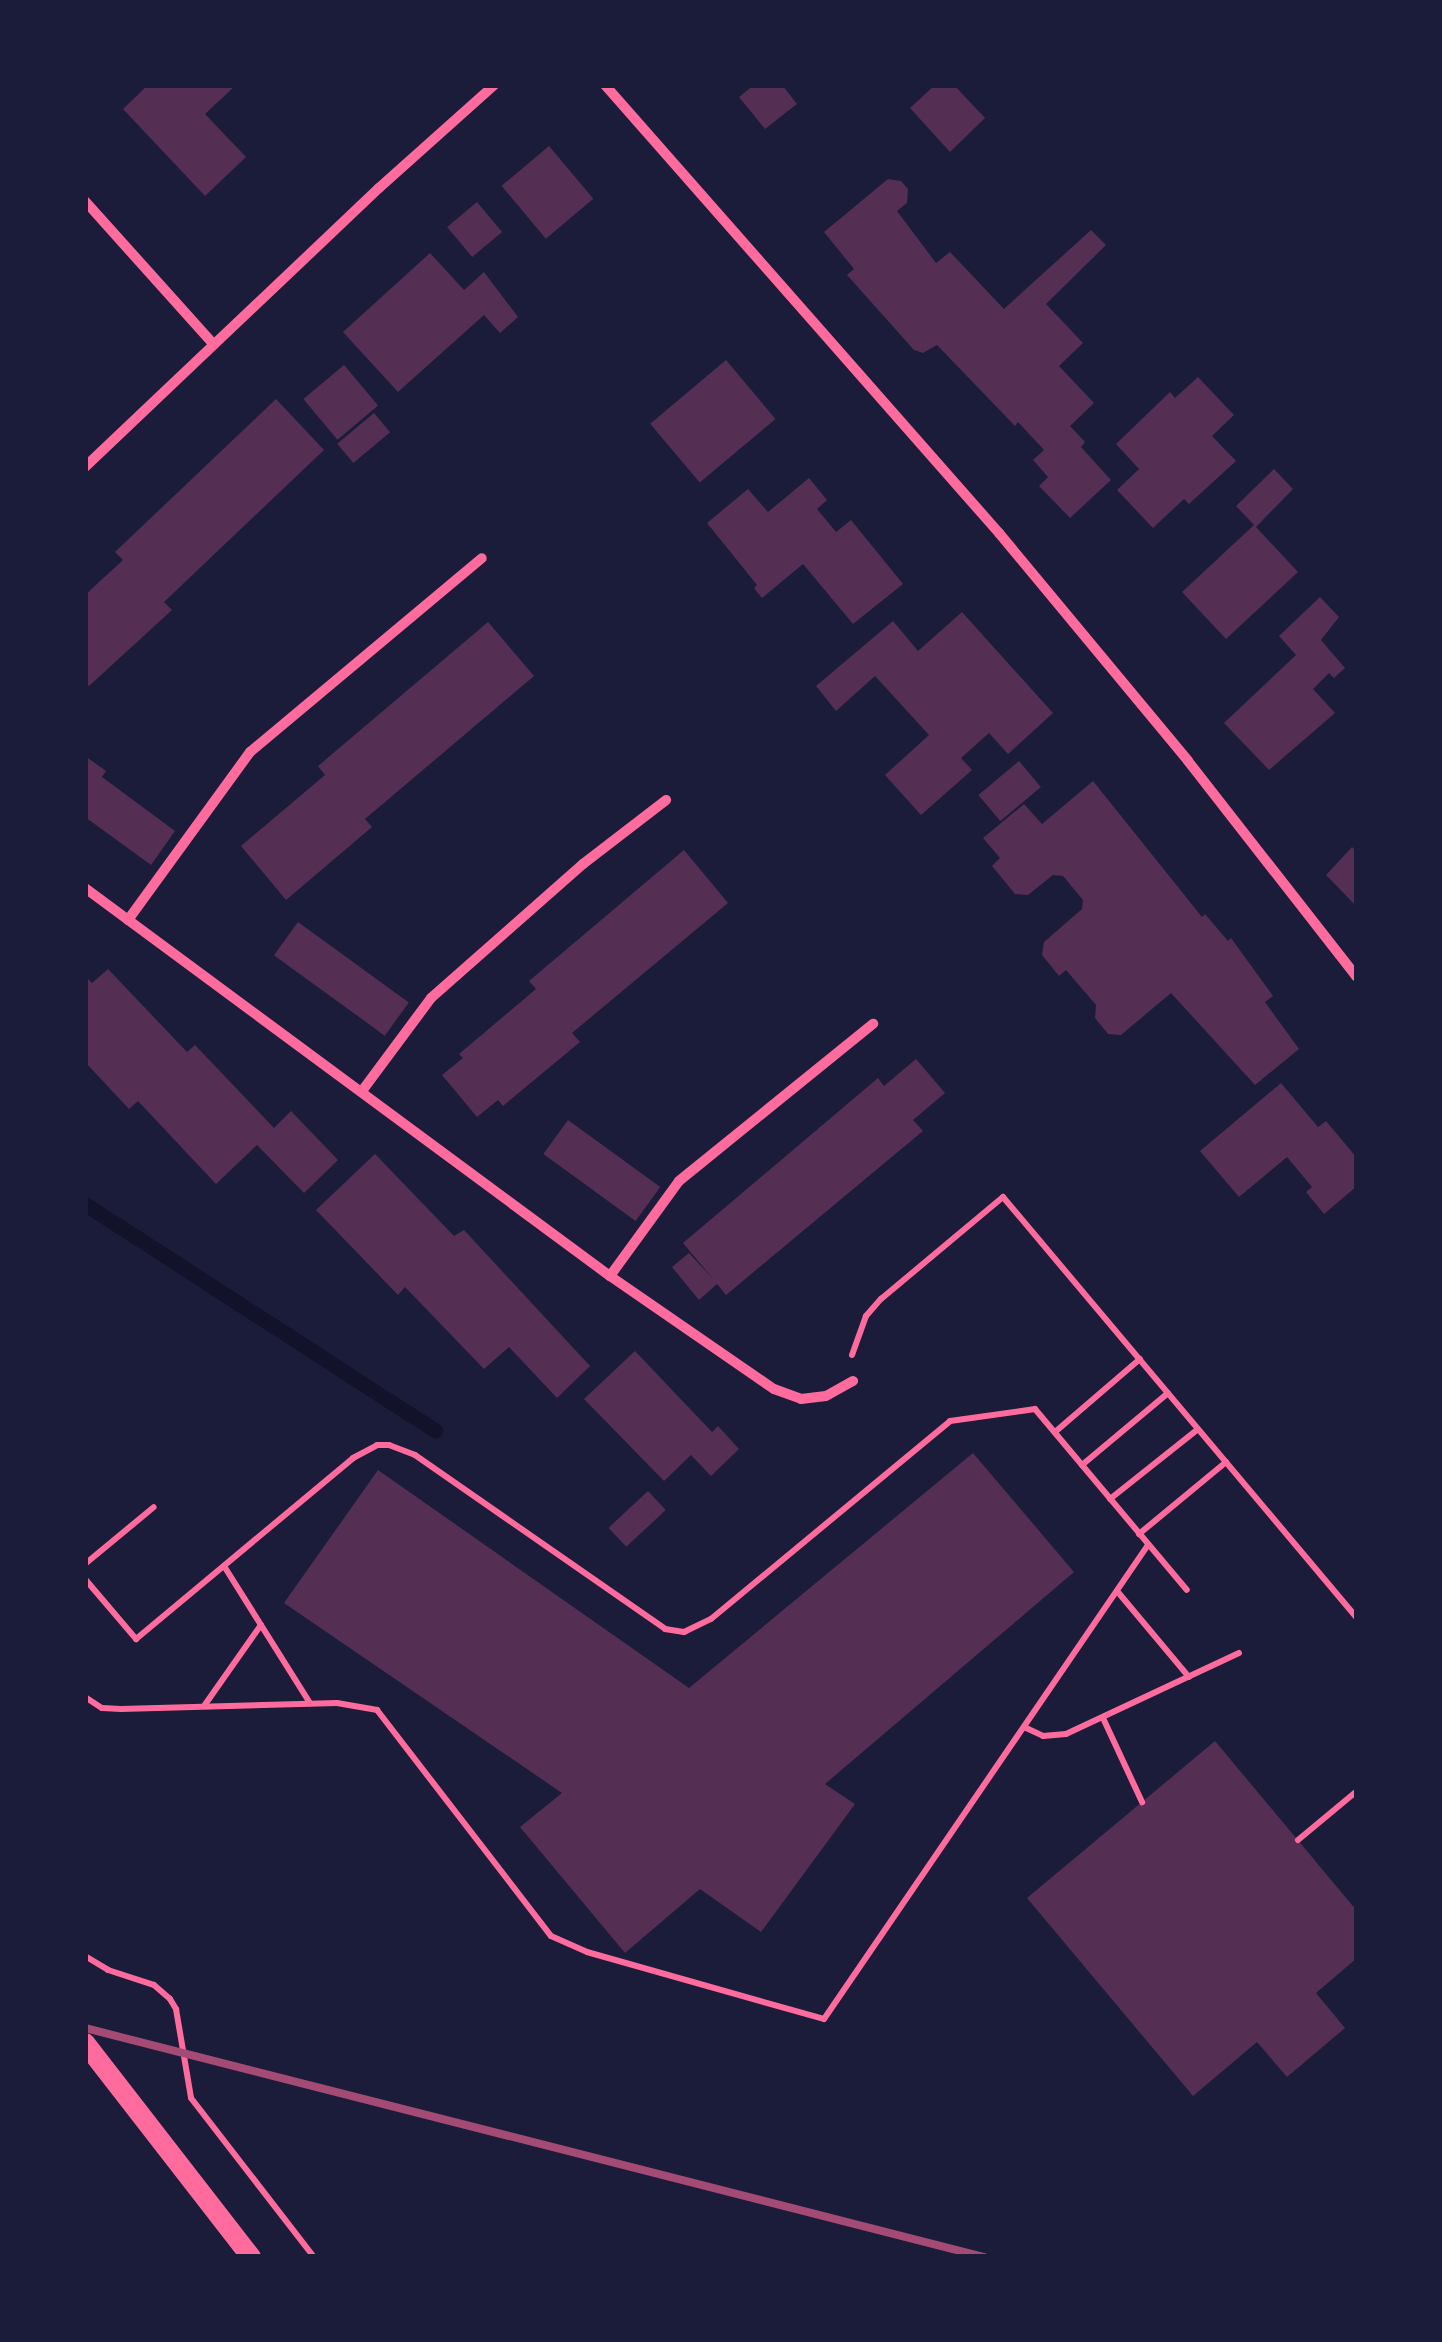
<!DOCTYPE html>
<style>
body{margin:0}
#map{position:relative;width:1442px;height:2342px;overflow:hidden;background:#1b1b3a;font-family:Montserrat,sans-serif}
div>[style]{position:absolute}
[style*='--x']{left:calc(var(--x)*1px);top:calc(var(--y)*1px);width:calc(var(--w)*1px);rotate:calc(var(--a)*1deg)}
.stream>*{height:15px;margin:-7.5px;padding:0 7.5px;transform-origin:7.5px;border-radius:7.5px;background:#12122b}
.building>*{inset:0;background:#542f53;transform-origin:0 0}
.path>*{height:6px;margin:-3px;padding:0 3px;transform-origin:3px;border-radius:3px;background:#ff6b9d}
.minor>*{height:10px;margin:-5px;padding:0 5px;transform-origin:5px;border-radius:5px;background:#ff6b9d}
.secondary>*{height:20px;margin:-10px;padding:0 10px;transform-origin:10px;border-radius:10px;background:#ff6b9d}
.rail>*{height:8px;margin:-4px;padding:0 4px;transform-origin:4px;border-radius:4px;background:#a44b75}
span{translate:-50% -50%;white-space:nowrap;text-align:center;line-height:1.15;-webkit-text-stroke:8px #1b1b3a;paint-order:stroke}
.frame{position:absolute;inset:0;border:88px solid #1b1b3a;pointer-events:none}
</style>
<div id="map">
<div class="stream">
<i style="--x:85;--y:1204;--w:417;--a:32.9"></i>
</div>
<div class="building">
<i style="clip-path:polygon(148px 85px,236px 85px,205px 114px,246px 157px,205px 196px,123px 109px)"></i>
<i style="clip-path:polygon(754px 85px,782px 85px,797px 104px,765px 129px,739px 97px)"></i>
<i style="clip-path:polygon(935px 85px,954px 85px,985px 118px,950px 152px,910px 108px)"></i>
<i style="left:549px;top:146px;width:69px;height:62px;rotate:50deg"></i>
<i style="clip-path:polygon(888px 179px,901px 181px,908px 189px,907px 203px,897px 211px,936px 263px,950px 252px,1004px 309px,1091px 230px,1106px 245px,1046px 304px,1083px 343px,1059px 366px,1094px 403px,1070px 426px,1085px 442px,1081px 447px,1111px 480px,1070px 518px,1039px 486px,1048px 477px,1033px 460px,1044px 450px,1018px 422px,1015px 426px,937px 345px,923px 353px,914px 350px,847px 275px,854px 269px,824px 232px)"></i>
<i style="left:477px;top:202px;width:39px;height:39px;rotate:50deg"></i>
<i style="clip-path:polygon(430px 253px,464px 290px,484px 272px,518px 317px,500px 333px,484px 315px,398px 392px,343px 332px)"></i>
<i style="left:726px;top:360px;width:77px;height:99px;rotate:50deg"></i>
<i style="left:344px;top:365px;width:53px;height:53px;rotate:50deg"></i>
<i style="clip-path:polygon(1198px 377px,1234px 415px,1212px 436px,1236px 461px,1189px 504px,1184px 499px,1153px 528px,1117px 490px,1139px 469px,1116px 444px,1170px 392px,1175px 398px)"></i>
<i style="clip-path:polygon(276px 399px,324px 450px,164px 602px,172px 610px,89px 686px,85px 683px,85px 595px,123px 560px,115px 552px)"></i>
<i style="left:374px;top:413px;width:25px;height:48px;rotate:50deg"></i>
<i style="clip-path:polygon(1274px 469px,1293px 489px,1256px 527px,1298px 572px,1226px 639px,1182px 592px,1254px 525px,1236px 506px)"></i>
<i style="clip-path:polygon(809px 478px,827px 500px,817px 509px,836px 532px,851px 520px,903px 584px,853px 624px,803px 564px,762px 598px,754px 588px,757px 585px,707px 523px,748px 489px,768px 512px)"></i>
<i style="clip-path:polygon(1320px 597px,1339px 617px,1321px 640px,1345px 668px,1334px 678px,1329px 673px,1313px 689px,1335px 713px,1269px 770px,1224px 723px,1296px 655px,1279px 636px)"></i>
<i style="clip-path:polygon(962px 612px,1053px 713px,1008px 754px,989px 733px,961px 758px,972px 770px,921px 815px,885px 775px,929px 735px,875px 676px,836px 711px,816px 686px,893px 621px,918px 651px)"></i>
<i style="clip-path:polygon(488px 622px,534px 676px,365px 819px,372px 827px,286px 900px,241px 846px,325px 775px,318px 766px)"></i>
<i style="clip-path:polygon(85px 756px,106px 771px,102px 777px,175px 831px,151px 865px,85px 817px)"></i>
<i style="left:1019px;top:761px;width:34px;height:53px;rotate:50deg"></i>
<i style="clip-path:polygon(1093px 781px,1202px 917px,1205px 914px,1228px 941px,1231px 938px,1273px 996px,1265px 1002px,1299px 1049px,1255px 1085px,1171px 993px,1121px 1035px,1108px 1034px,1095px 1018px,1096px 1005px,1066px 970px,1059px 976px,1042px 955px,1044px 942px,1082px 909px,1083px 900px,1063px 876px,1053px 875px,1028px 895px,1015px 894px,992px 866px,1000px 858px,983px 838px,1024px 804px,1042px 824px)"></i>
<i style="clip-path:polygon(1352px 847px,1357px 852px,1357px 907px,1326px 875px)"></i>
<i style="clip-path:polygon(684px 850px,728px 903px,572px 1033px,580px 1042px,503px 1106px,498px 1100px,477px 1117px,442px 1075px,463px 1058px,459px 1054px,536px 989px,529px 981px)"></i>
<i style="left:298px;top:922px;width:137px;height:41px;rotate:36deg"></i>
<i style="clip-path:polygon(108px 969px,187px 1052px,195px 1045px,274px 1128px,291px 1111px,338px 1160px,304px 1193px,257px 1145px,216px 1184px,138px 1101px,129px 1109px,85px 1062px,85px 976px,92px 983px)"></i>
<i style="clip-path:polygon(916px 1059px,945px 1093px,913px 1120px,923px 1131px,726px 1295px,717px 1284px,699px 1300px,672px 1267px,689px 1253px,713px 1279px,683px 1243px,878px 1078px,884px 1086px)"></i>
<i style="clip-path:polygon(1281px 1083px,1318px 1127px,1326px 1121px,1357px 1158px,1357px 1186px,1324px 1214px,1306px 1192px,1312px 1187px,1287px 1157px,1239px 1197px,1200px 1151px)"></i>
<i style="left:568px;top:1120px;width:114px;height:42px;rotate:36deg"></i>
<i style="clip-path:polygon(375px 1154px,454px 1236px,464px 1230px,590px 1366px,557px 1398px,509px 1347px,484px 1369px,405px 1287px,398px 1295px,316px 1210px)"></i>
<i style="clip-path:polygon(635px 1351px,712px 1432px,718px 1426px,739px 1449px,711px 1476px,691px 1455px,664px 1481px,584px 1399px)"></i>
<i style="clip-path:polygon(973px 1453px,1074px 1572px,825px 1784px,855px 1804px,761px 1932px,700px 1889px,625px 1953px,520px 1827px,562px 1793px,284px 1603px,378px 1470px,689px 1688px)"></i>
<i style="left:648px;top:1491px;width:26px;height:54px;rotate:47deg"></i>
<i style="clip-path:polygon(1215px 1741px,1357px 1911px,1357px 1958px,1316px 1993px,1345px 2028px,1287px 2077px,1257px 2042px,1193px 2096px,1027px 1898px)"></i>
</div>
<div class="path">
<i style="--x:852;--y:1355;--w:41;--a:-70.3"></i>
<i style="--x:866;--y:1316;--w:23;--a:-49"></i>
<i style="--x:881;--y:1299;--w:159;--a:-39.9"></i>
<i style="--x:1003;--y:1197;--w:550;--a:49.94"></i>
<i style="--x:1055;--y:1432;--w:112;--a:-40.7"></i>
<i style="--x:1082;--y:1465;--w:112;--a:-39.9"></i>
<i style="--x:1110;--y:1499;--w:112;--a:-38.5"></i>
<i style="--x:1139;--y:1534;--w:113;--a:-39.6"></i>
<i style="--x:85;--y:1564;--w:89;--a:-39.6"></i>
<i style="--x:224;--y:1566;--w:162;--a:57.9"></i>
<i style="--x:85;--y:1579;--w:79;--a:49.6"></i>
<i style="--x:136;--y:1639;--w:283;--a:-39.8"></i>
<i style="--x:353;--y:1458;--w:27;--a:-28"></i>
<i style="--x:377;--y:1445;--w:12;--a:0"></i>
<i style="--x:389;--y:1445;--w:28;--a:21"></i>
<i style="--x:415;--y:1455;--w:305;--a:34.8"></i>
<i style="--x:665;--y:1629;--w:19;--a:9"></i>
<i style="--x:684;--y:1632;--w:30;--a:-26"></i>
<i style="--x:711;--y:1619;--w:310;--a:-39.6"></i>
<i style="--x:950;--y:1421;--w:86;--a:-8"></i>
<i style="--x:1035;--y:1409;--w:236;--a:50"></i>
<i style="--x:1117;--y:1591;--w:112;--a:50.1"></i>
<i style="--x:85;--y:1697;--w:20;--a:33"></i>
<i style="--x:102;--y:1708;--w:19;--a:3"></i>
<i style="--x:121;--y:1709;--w:216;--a:-1.6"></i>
<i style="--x:337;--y:1703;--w:41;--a:9.9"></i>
<i style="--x:377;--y:1710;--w:285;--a:52.4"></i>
<i style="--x:551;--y:1936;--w:39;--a:24"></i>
<i style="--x:587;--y:1952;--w:246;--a:15.8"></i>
<i style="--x:824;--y:2019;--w:574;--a:-55.65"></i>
<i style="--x:204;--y:1706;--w:99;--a:-54.9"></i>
<i style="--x:1103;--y:1718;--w:93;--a:65.1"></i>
<i style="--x:1024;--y:1727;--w:21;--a:25"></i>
<i style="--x:1043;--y:1736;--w:23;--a:-5"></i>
<i style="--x:1066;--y:1734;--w:191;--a:-25.1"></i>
<i style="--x:1298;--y:1840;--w:77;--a:-39.7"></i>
<i style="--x:85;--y:1956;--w:27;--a:31"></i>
<i style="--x:108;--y:1970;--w:48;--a:18.1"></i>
<i style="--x:154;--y:1985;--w:21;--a:41"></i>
<i style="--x:170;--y:1999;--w:12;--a:59"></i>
<i style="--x:176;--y:2009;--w:90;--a:80.4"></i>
<i style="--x:191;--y:2098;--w:201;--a:52.3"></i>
</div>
<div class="minor">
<i style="--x:605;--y:85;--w:597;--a:48.67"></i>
<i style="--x:999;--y:533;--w:296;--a:50.3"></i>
<i style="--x:1188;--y:761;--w:274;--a:52"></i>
<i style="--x:85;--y:201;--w:193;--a:48.1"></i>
<i style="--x:85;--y:467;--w:405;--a:-43.5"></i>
<i style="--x:379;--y:188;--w:154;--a:-41.8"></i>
<i style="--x:85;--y:888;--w:653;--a:36.47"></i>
<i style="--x:610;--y:1276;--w:199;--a:34.6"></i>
<i style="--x:774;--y:1389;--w:29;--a:20"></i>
<i style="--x:801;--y:1399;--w:25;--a:-7"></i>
<i style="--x:826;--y:1396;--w:31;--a:-29"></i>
<i style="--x:128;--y:920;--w:208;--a:-54"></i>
<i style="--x:250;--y:752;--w:302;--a:-39.9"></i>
<i style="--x:362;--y:1091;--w:116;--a:-53.4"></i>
<i style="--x:431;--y:998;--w:203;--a:-41.4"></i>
<i style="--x:583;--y:864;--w:105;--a:-37.6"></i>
<i style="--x:610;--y:1276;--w:117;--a:-54"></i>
<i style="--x:679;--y:1181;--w:250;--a:-39"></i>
</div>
<div class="secondary">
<i style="--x:85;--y:2043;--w:271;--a:52.2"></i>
</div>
<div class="rail">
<i style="--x:85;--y:2028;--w:928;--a:14.29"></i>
</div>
<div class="frame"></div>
</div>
